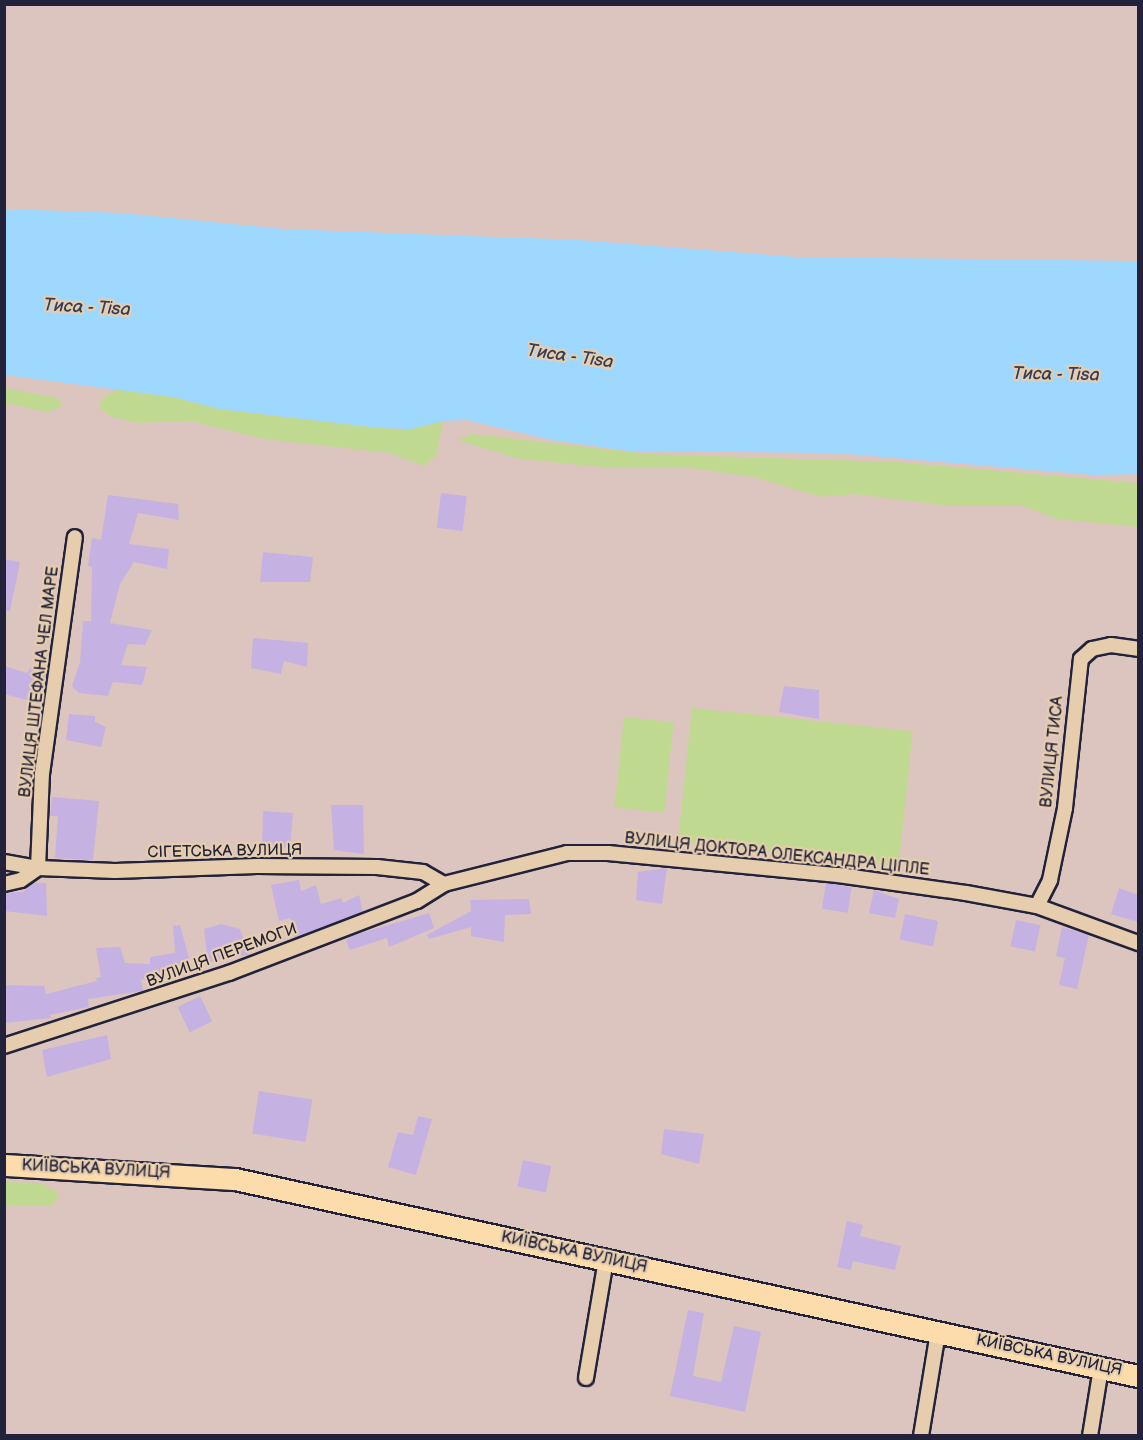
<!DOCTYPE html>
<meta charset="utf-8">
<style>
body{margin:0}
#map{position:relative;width:1143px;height:1440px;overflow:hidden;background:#dcc5be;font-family:"Balsamiq Sans",sans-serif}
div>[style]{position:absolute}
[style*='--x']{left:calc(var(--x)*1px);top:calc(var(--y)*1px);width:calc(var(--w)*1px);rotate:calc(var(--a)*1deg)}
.green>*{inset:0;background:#c0d990;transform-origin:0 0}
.water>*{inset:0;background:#9ed8fe}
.building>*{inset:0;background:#c5b2e2;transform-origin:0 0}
.roads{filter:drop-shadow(2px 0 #22223b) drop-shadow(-2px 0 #22223b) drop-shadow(0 2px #22223b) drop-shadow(0 -2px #22223b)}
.street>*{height:14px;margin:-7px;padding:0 7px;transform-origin:7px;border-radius:7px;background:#e6cdae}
.primary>*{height:21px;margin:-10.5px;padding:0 10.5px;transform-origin:10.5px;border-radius:10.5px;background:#fddcac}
span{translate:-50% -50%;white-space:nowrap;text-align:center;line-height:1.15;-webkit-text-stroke:4.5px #e6cdae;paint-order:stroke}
.street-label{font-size:16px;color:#22223b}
.water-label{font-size:18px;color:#353d58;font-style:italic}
.frame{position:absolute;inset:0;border:6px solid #22223b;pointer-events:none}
</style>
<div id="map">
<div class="green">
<i style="clip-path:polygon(5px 388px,58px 398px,63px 406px,46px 412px,5px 403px)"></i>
<i style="clip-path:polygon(120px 389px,173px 397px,219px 409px,380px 428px,411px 429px,443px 421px,436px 456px,423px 466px,390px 453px,264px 439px,190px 421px,137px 423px,109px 416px,98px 406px,106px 395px)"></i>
<i style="clip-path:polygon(473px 434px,647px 454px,896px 462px,1138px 483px,1138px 527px,1057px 519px,1023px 506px,950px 506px,854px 494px,821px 497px,754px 477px,690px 468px,612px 468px,520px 459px,457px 440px)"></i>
<i style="left:692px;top:708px;width:222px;height:135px;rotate:6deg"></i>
<i style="left:624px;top:717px;width:50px;height:91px;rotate:6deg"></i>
<i style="clip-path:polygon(5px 1182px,41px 1183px,57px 1192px,57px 1198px,52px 1206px,5px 1205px)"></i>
</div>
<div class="water">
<i style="clip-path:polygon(5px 209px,122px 213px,284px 229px,579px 240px,796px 257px,1138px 261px,1138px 474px,1094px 475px,837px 453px,628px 451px,552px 440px,466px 420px,443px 421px,411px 429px,380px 428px,219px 409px,173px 397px,5px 375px)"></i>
</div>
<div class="building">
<i style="left:441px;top:493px;width:26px;height:35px;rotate:7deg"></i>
<i style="clip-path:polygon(108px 495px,178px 504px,179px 520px,138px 513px,129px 544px,169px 549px,167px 569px,134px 562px,120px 584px,110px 623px,152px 630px,145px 645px,128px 644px,121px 665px,147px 667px,142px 685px,113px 682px,108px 696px,79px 693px,72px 686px,80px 662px,83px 621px,91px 621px,92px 567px,88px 566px,92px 538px,101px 540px)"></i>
<i style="clip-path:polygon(263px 552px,313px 557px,310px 582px,260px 582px)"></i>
<i style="clip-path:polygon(4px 559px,20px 562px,10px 611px,4px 610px)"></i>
<i style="clip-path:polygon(253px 638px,308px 643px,307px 667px,284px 661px,281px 674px,251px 668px)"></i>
<i style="clip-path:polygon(4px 666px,27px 673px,31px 667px,47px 670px,41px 704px,4px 694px)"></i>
<i style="clip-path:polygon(784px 686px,819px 690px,819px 719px,779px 712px)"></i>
<i style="clip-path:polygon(69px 714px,95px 716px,95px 722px,106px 727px,101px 747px,66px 740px)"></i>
<i style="clip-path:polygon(52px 797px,99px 801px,93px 860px,55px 858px,58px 816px,50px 816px)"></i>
<i style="clip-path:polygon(331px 805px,363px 805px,364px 854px,334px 850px)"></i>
<i style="clip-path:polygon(263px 811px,293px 813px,290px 848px,262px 849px)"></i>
<i style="clip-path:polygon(667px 868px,662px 904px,636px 900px,638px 872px)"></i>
<i style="clip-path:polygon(299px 880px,301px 891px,316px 885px,321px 904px,341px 898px,343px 903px,359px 895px,363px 912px,295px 938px,290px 918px,279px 921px,271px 885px)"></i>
<i style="clip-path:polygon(32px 883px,46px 883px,47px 916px,4px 911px,4px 893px,23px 892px)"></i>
<i style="left:826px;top:883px;width:26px;height:26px;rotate:9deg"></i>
<i style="clip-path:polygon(1119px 888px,1138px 895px,1138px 922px,1111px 914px)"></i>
<i style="clip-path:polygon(874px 890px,899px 899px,895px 918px,869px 913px)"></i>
<i style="clip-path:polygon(529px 899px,531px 914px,505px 915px,504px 942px,471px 936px,471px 927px,429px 939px,427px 935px,471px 911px,470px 900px)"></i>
<i style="clip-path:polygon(429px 913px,434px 928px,389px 947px,387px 938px,350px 950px,346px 941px,351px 936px)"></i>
<i style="left:905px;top:914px;width:34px;height:26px;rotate:12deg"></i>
<i style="left:1016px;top:920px;width:25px;height:27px;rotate:12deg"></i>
<i style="clip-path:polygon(221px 924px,240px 929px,249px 955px,235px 957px,234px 954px,208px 963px,204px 929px)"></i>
<i style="clip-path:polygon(180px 925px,192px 969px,189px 971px,141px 980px,143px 991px,88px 999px,89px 1007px,50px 1015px,51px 1018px,4px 1023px,4px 985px,44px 986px,46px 994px,97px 981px,96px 978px,101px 977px,96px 948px,120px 947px,125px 963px,150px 964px,150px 957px,175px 953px,173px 926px)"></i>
<i style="clip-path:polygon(1062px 927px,1089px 935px,1077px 989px,1059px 985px,1065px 958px,1056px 956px)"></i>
<i style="left:200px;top:996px;width:28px;height:25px;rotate:64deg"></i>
<i style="clip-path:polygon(107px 1035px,111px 1059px,47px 1077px,42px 1050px)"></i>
<i style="left:259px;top:1091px;width:54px;height:43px;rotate:9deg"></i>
<i style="clip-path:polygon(418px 1116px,432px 1119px,416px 1175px,388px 1167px,398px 1132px,413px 1135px)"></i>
<i style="clip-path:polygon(664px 1129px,704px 1134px,699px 1164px,661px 1154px)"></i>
<i style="left:523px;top:1160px;width:29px;height:27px;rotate:12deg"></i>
<i style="clip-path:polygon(847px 1221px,863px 1225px,860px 1236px,901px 1246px,895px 1270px,853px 1261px,851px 1270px,837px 1267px)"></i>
<i style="clip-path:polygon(688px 1310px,704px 1313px,693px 1376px,721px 1382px,734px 1326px,761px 1332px,745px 1412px,670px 1396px)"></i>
</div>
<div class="roads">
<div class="street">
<i style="--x:4;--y:862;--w:35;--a:10"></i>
<i style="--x:38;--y:868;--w:77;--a:2.2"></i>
<i style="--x:115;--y:871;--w:142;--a:-2"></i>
<i style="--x:257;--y:866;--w:120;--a:0.5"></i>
<i style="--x:377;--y:867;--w:46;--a:6.2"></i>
<i style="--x:423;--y:872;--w:24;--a:30"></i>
<i style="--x:4;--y:884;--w:17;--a:-13"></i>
<i style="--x:21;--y:880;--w:21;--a:-35"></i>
<i style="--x:38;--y:868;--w:94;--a:-87.6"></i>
<i style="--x:42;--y:774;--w:239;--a:-82.1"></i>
<i style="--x:1037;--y:906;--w:29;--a:-63"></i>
<i style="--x:1050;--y:880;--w:74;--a:-78.2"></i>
<i style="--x:1065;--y:808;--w:150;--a:-83.9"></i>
<i style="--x:1081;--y:659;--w:15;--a:-42"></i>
<i style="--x:1092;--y:649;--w:19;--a:-12"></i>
<i style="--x:1111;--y:645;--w:27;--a:8"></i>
<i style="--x:4;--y:1046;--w:237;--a:-18"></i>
<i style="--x:229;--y:973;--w:201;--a:-21"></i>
<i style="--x:417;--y:901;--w:32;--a:-32"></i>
<i style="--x:444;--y:884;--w:127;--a:-14.1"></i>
<i style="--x:567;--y:853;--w:41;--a:0"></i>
<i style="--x:608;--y:853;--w:231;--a:5.5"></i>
<i style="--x:838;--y:875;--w:129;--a:8"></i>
<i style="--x:966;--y:893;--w:72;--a:10.4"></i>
<i style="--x:1037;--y:906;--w:108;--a:20.1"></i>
<i style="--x:586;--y:1378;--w:120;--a:-80.4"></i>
<i style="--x:921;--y:1436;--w:105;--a:-80.7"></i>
<i style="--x:1090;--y:1436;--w:69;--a:-80.8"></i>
</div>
<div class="primary">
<i style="--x:4;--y:1165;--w:231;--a:3.5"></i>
<i style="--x:235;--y:1179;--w:924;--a:12.31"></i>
</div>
</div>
<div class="street-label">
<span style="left:40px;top:682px;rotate:-83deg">ВУЛИЦЯ ШТЕФАНА ЧЕЛ МАРЕ</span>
<span style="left:1053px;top:752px;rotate:-84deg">ВУЛИЦЯ ТИСА</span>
<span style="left:225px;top:852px;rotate:-1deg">СІГЕТСЬКА ВУЛИЦЯ</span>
<span style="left:777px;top:855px;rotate:6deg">ВУЛИЦЯ ДОКТОРА ОЛЕКСАНДРА ЦІПЛЕ</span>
<span style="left:222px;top:956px;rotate:-20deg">ВУЛИЦЯ ПЕРЕМОГИ</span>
<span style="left:96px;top:1170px;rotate:3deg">КИЇВСЬКА ВУЛИЦЯ</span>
<span style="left:574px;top:1253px;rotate:12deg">КИЇВСЬКА ВУЛИЦЯ</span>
<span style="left:1049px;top:1356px;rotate:12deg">КИЇВСЬКА ВУЛИЦЯ</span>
</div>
<div class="water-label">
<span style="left:87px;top:308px;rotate:3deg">Тиса - Tisa</span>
<span style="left:570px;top:357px;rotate:8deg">Тиса - Tisa</span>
<span style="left:1056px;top:375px;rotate:1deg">Тиса - Tisa</span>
</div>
<div class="frame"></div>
</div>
